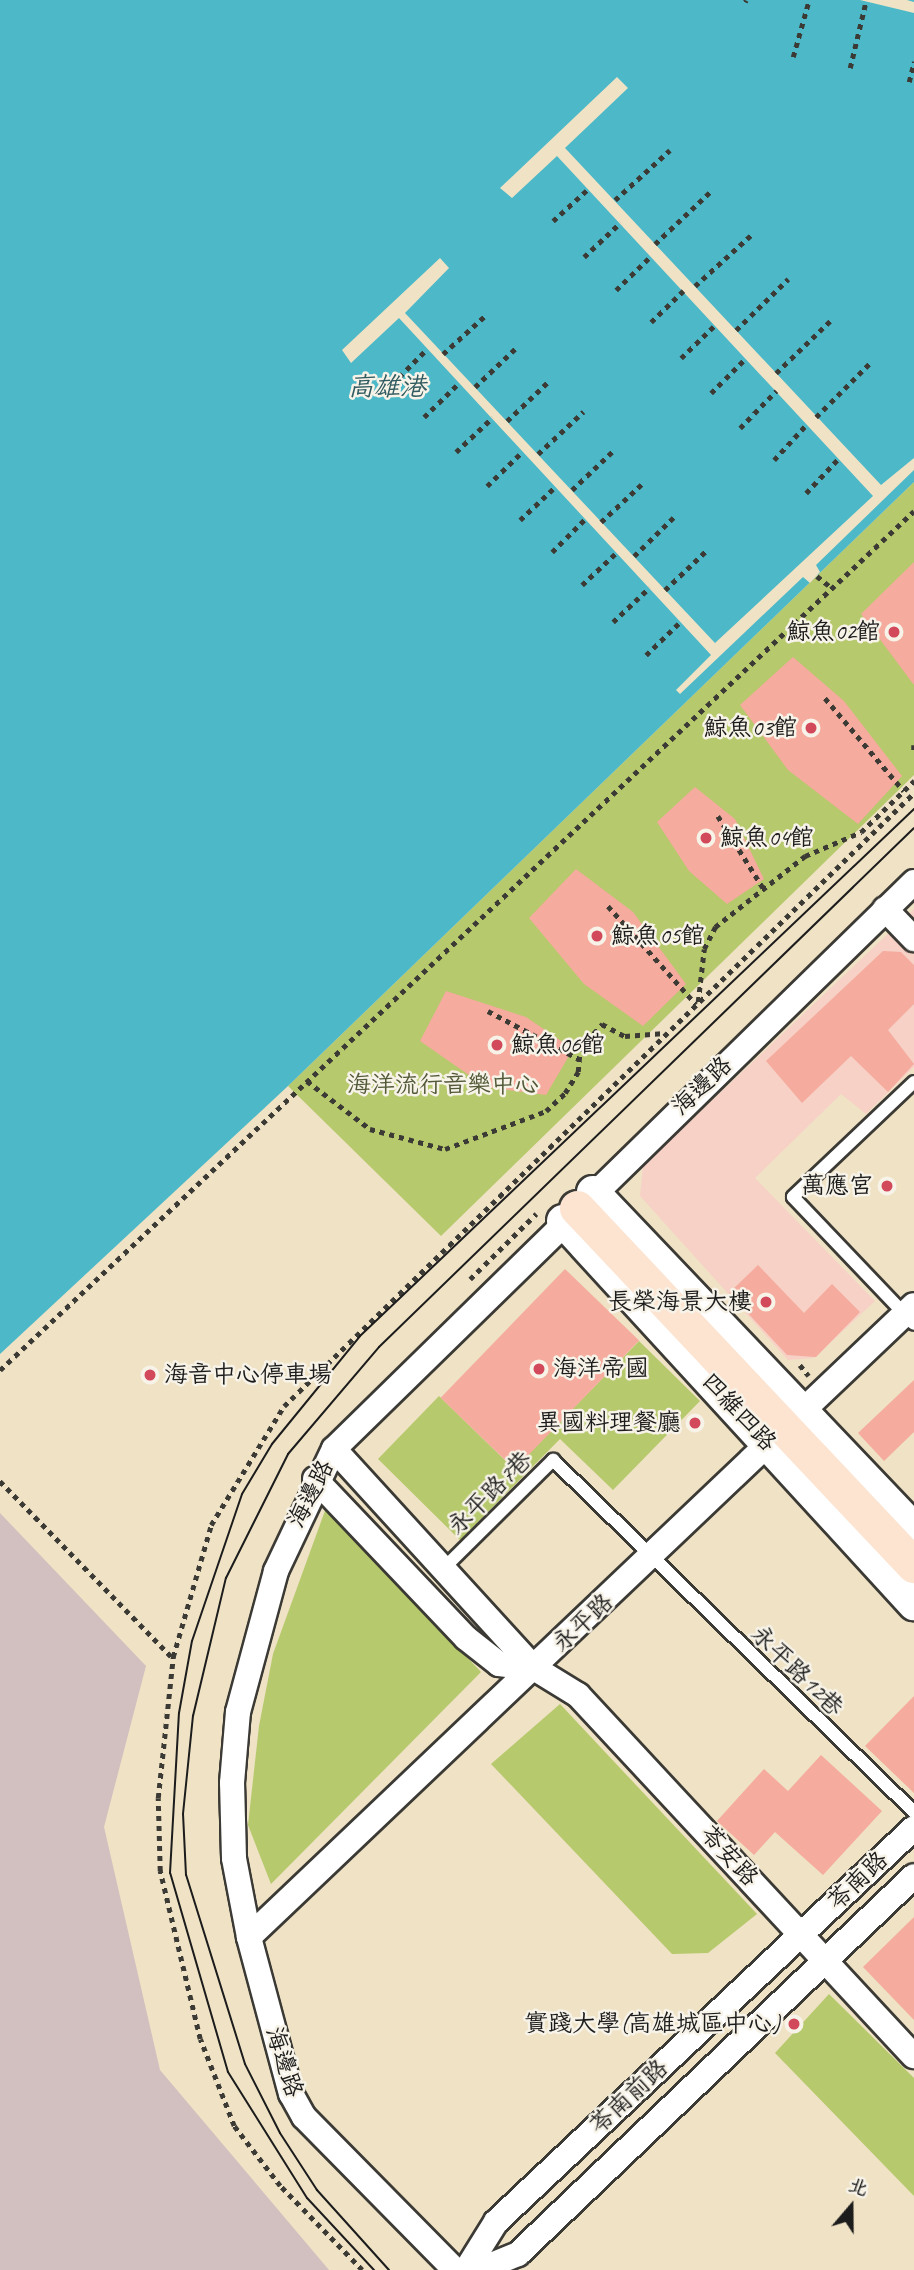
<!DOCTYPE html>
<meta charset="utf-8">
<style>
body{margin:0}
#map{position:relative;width:914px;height:2270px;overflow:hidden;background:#efe2c5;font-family:Caveat,"LXGW WenKai TC",sans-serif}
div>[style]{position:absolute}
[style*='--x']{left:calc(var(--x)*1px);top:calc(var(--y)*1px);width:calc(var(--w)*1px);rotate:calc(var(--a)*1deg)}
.built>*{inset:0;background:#f7d1c6}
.industrial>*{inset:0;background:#d2bfbf}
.green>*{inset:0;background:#b6c96c}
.water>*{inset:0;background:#4db9c8}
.pier>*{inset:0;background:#efe2c5}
.building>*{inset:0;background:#f5ab9d;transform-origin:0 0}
.path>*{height:4.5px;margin-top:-2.25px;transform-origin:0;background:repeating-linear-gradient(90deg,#3c3a35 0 5px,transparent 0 10px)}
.roads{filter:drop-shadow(2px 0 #3c3a35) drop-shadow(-2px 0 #3c3a35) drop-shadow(0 2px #3c3a35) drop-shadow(0 -2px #3c3a35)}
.service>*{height:12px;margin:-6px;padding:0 6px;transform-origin:6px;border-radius:6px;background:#fff}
.minor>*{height:24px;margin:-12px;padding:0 12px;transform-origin:12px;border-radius:12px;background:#fff}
.tertiary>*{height:32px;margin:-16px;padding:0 16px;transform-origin:16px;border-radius:16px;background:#fff}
.secondary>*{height:35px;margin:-17.5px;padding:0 17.5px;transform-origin:17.5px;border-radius:17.5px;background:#fde4d1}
.tram>*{height:2px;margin:-1px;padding:0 1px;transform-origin:1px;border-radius:1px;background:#1c1c1c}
.dots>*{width:19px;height:19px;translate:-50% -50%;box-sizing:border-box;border:4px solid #f7f3e8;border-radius:50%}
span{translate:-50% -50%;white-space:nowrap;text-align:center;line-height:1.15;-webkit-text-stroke:5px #f7f3e8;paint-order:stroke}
.poi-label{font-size:24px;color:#1c1c1c}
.right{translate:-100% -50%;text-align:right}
.left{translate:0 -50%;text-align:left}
.park-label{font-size:24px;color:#525938}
.street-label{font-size:24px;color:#1c1c1c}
.water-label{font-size:26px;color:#305b61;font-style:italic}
.north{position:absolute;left:816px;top:2172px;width:70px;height:70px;-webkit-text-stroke:5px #f7f3e8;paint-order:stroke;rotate:20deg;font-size:19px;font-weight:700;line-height:28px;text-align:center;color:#1c1c1c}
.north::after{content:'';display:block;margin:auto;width:24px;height:32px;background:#1c1c1c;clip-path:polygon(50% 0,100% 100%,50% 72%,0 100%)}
</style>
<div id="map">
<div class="built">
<i style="clip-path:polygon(914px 909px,914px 1067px,866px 1114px,841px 1094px,755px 1178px,875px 1301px,814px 1358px,788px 1360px,640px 1196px,643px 1166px)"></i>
</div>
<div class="industrial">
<i style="clip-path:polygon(0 1513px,146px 1666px,104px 1827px,160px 2070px,329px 2270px,0 2270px)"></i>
</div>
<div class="green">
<i style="clip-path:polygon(914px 482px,914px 775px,441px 1236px,288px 1086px)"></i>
<i style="clip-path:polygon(639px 1341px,700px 1401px,613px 1490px,560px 1439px,460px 1540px,378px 1459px,439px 1396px,514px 1469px)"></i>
<i style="clip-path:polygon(326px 1508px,481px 1672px,271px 1884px,248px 1825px,259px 1726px,273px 1654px)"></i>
<i style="clip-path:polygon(560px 1704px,757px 1914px,708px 1953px,672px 1954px,491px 1764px)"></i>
<i style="clip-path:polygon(829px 1994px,914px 2078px,914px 2196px,775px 2053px)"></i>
</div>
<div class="water">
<i style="clip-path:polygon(0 0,914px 0,914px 482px,288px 1086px,0 1354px)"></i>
</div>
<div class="pier">
<i style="clip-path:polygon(860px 0,907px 0,914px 2px,914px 13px)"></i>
<i style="clip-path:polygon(617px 77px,628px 88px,565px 148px,881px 485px,914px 458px,914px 470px,816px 565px,820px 572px,810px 583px,803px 577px,680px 694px,676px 690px,711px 655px,399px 318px,351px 363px,342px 350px,440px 258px,449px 268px,405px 313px,715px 643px,873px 496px,557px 156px,512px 198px,500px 188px)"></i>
</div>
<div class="building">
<i style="clip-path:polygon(914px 562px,914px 685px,861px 614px)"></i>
<i style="clip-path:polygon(793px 657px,844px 701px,902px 776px,858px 824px,788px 770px,740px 705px)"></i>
<i style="clip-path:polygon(695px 787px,735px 819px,764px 879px,727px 904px,689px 871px,657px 822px)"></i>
<i style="clip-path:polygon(576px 869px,633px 912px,686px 984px,643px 1026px,584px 984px,529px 918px)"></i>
<i style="clip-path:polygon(883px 951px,901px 952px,914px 965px,914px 1004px,888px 1030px,914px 1064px,888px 1092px,851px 1056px,802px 1103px,766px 1061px)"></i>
<i style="clip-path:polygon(446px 991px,526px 1017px,573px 1049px,546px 1095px,486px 1087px,420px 1041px)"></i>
<i style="clip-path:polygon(758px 1265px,804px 1313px,832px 1284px,860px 1312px,816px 1357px,787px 1355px,729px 1293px)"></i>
<i style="left:565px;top:1269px;width:103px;height:179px;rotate:44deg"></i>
<i style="clip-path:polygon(914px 1380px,914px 1432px,884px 1461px,858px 1433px)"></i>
<i style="clip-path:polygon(914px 1696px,914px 1793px,865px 1746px)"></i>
<i style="clip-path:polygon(821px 1755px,882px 1811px,823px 1875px,775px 1832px,754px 1855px,717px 1821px,764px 1769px,788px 1791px)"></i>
<i style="clip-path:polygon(914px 1917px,914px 2020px,863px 1967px)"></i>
</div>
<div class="path">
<i style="--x:745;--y:2;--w:2;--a:-63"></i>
<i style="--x:793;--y:57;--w:59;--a:-74.3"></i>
<i style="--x:850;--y:68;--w:69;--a:-76.6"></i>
<i style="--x:909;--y:82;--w:21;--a:-76"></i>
<i style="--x:615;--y:200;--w:74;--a:-42.3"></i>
<i style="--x:553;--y:221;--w:47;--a:-42.4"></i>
<i style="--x:655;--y:244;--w:77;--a:-43.4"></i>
<i style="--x:584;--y:257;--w:50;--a:-43.4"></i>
<i style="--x:695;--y:286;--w:76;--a:-42.3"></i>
<i style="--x:616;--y:290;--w:49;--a:-44.2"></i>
<i style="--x:651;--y:322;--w:45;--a:-44.1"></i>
<i style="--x:736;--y:330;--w:73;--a:-44.4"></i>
<i style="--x:443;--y:354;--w:58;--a:-42.2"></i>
<i style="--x:681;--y:358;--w:47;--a:-44.1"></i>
<i style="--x:776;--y:373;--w:76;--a:-43.9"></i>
<i style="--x:392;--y:384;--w:49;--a:-45"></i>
<i style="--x:475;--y:387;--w:58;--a:-43.6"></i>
<i style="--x:711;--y:393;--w:49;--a:-45"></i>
<i style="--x:424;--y:417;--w:49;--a:-44.2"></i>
<i style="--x:816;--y:417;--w:78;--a:-45"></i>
<i style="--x:507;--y:421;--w:58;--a:-43.6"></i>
<i style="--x:740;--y:428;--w:52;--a:-45.8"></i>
<i style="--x:456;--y:452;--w:50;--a:-43.4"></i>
<i style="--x:538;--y:454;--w:62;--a:-43"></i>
<i style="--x:774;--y:460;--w:49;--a:-47.5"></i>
<i style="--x:487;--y:486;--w:49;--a:-44.2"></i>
<i style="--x:572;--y:490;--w:59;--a:-43.6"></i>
<i style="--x:806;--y:493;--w:48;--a:-46.7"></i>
<i style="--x:520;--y:520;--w:48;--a:-43.3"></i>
<i style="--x:601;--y:522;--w:59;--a:-42.9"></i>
<i style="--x:552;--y:552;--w:47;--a:-45"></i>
<i style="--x:634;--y:556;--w:56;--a:-44.3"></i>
<i style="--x:817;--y:576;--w:19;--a:39"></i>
<i style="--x:582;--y:585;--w:47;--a:-43.3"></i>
<i style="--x:665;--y:590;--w:57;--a:-43.6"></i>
<i style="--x:613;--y:622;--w:50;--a:-43.4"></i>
<i style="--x:646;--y:655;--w:47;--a:-44.1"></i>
<i style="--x:825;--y:698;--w:122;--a:49.7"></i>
<i style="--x:914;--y:745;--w:9;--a:90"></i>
<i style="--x:718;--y:816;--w:89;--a:57.9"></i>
<i style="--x:608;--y:906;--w:132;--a:48.1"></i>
<i style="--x:698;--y:1002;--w:53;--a:-83.5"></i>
<i style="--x:704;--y:949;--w:25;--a:-63"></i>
<i style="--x:715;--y:927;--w:115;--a:-38.3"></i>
<i style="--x:805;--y:856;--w:61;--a:-23.2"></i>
<i style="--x:861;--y:832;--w:74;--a:-43.9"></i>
<i style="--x:488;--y:1011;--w:103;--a:27.8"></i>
<i style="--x:307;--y:1081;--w:79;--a:37.3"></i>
<i style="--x:370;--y:1129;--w:78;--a:14.9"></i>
<i style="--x:445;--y:1149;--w:108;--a:-20.6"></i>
<i style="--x:546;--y:1111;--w:26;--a:-43"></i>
<i style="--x:565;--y:1093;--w:25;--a:-58"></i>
<i style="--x:578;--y:1072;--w:24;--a:-85"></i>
<i style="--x:580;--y:1048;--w:33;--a:-47"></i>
<i style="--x:602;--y:1024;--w:26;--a:28"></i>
<i style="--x:625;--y:1036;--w:40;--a:-4.3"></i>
<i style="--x:470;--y:1279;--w:93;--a:-44.6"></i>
<i style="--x:800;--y:1365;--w:14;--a:51"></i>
<i style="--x:0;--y:1370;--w:1254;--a:-43.22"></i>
<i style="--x:0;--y:1481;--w:246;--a:45.7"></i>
<i style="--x:362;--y:2270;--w:117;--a:-134.3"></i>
<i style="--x:280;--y:2186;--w:76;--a:-127.5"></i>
<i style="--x:234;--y:2126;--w:93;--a:-111.3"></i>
<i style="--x:200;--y:2039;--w:173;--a:-103.4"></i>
<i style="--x:160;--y:1871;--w:73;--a:-91.6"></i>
<i style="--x:158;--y:1798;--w:142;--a:-83.9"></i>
<i style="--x:173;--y:1657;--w:137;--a:-73.9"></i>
<i style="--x:211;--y:1525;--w:140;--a:-58.5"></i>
<i style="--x:284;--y:1406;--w:879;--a:-44.22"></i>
</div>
<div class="roads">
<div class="service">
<i style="--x:914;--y:1082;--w:167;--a:136.5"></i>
<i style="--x:793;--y:1197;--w:175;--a:46.4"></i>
<i style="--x:446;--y:1566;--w:151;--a:-44.7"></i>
<i style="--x:553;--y:1460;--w:504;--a:44.28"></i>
</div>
<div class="minor">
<i style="--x:885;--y:909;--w:42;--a:46"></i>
<i style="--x:334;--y:1449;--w:297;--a:47.6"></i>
<i style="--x:534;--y:1668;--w:52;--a:31.5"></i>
<i style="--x:578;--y:1695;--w:493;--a:47.1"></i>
<i style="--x:315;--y:1479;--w:219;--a:46.5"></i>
<i style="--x:466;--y:1638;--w:42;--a:38.2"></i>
<i style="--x:499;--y:1664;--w:35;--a:7"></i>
<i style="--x:249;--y:1937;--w:917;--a:-43.54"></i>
<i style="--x:455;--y:2270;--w:215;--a:-134.6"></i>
<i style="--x:304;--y:2117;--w:26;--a:-119"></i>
<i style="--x:291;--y:2094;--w:163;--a:-105"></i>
<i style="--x:249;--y:1937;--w:80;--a:-100.8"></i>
<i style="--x:234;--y:1858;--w:75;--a:-91.5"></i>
<i style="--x:232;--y:1783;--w:71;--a:-85.2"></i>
<i style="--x:238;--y:1712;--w:146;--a:-74.9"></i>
<i style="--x:276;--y:1571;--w:135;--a:-64.6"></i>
<i style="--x:334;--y:1449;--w:811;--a:-44.35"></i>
<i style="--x:466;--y:2270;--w:57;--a:-58"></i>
<i style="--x:496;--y:2222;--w:574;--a:-43.31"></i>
<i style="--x:479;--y:2270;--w:42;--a:-22.3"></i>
<i style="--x:518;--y:2254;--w:547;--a:-43.67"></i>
</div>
<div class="tertiary">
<i style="--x:593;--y:1192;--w:465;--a:46.4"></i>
<i style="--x:563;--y:1221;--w:520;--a:47.5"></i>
</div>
<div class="secondary">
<i style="--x:577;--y:1208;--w:491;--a:46.7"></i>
</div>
</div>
<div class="tram">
<i style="--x:374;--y:2270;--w:98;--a:-132.9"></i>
<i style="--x:307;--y:2198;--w:149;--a:-122.1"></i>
<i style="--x:228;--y:2072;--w:207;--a:-106.2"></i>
<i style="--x:170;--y:1873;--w:160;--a:-86.8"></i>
<i style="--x:179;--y:1713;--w:73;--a:-79.8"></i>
<i style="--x:192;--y:1641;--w:155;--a:-71.2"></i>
<i style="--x:242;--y:1494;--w:58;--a:-59"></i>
<i style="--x:272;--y:1444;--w:139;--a:-50.8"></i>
<i style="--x:360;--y:1336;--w:765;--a:-43.57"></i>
<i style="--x:389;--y:2270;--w:108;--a:-132"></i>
<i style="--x:317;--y:2190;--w:68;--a:-123"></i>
<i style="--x:280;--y:2133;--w:77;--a:-116.9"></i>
<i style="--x:245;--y:2064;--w:198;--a:-107.3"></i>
<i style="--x:186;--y:1875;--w:61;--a:-92.8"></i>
<i style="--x:183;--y:1814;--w:99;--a:-84.2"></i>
<i style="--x:193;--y:1716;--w:142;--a:-76.6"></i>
<i style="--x:226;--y:1578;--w:139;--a:-63.4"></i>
<i style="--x:288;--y:1454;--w:140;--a:-49.6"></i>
<i style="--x:379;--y:1347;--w:745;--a:-44.13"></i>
</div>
<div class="dots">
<i style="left:894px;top:632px;background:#d1495b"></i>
<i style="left:811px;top:728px;background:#d1495b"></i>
<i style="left:706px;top:838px;background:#d1495b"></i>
<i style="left:597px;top:936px;background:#d1495b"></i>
<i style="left:497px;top:1045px;background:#d1495b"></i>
<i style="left:887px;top:1186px;background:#d1495b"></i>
<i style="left:766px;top:1302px;background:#d1495b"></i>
<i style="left:539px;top:1369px;background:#d1495b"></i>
<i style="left:150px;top:1375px;background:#d1495b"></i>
<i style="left:695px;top:1423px;background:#d1495b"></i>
<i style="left:794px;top:2024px;background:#d1495b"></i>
</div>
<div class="poi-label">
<span class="right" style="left:880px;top:632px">鯨魚02館</span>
<span class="right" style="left:797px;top:728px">鯨魚03館</span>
<span class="left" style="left:720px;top:838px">鯨魚04館</span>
<span class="left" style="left:611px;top:936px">鯨魚05館</span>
<span class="left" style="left:511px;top:1045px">鯨魚06館</span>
<span class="right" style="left:873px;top:1186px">萬應宮</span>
<span class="right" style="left:752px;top:1302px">長榮海景大樓</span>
<span class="left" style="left:553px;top:1369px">海洋帝國</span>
<span class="left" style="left:164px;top:1375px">海音中心停車場</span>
<span class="right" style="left:681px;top:1423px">異國料理餐廳</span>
<span class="right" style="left:780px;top:2024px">實踐大學(高雄城區中心)</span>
</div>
<div class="park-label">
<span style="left:443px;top:1085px">海洋流行音樂中心</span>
</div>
<div class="street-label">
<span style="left:702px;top:1086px;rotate:-44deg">海邊路</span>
<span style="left:739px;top:1412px;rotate:47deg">四維四路</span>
<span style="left:490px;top:1493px;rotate:-45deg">永平路7巷</span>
<span style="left:311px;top:1494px;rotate:-63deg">海邊路</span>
<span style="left:583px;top:1623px;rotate:-43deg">永平路</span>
<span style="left:797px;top:1671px;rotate:44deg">永平路12巷</span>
<span style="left:729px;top:1856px;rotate:47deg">苓安路</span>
<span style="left:858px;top:1881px;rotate:-44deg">苓南路</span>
<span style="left:284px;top:2062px;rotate:72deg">海邊路</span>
<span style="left:629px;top:2097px;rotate:-43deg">苓南前路</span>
</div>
<div class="water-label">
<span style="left:387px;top:387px">高雄港</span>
</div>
<div class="north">北</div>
</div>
